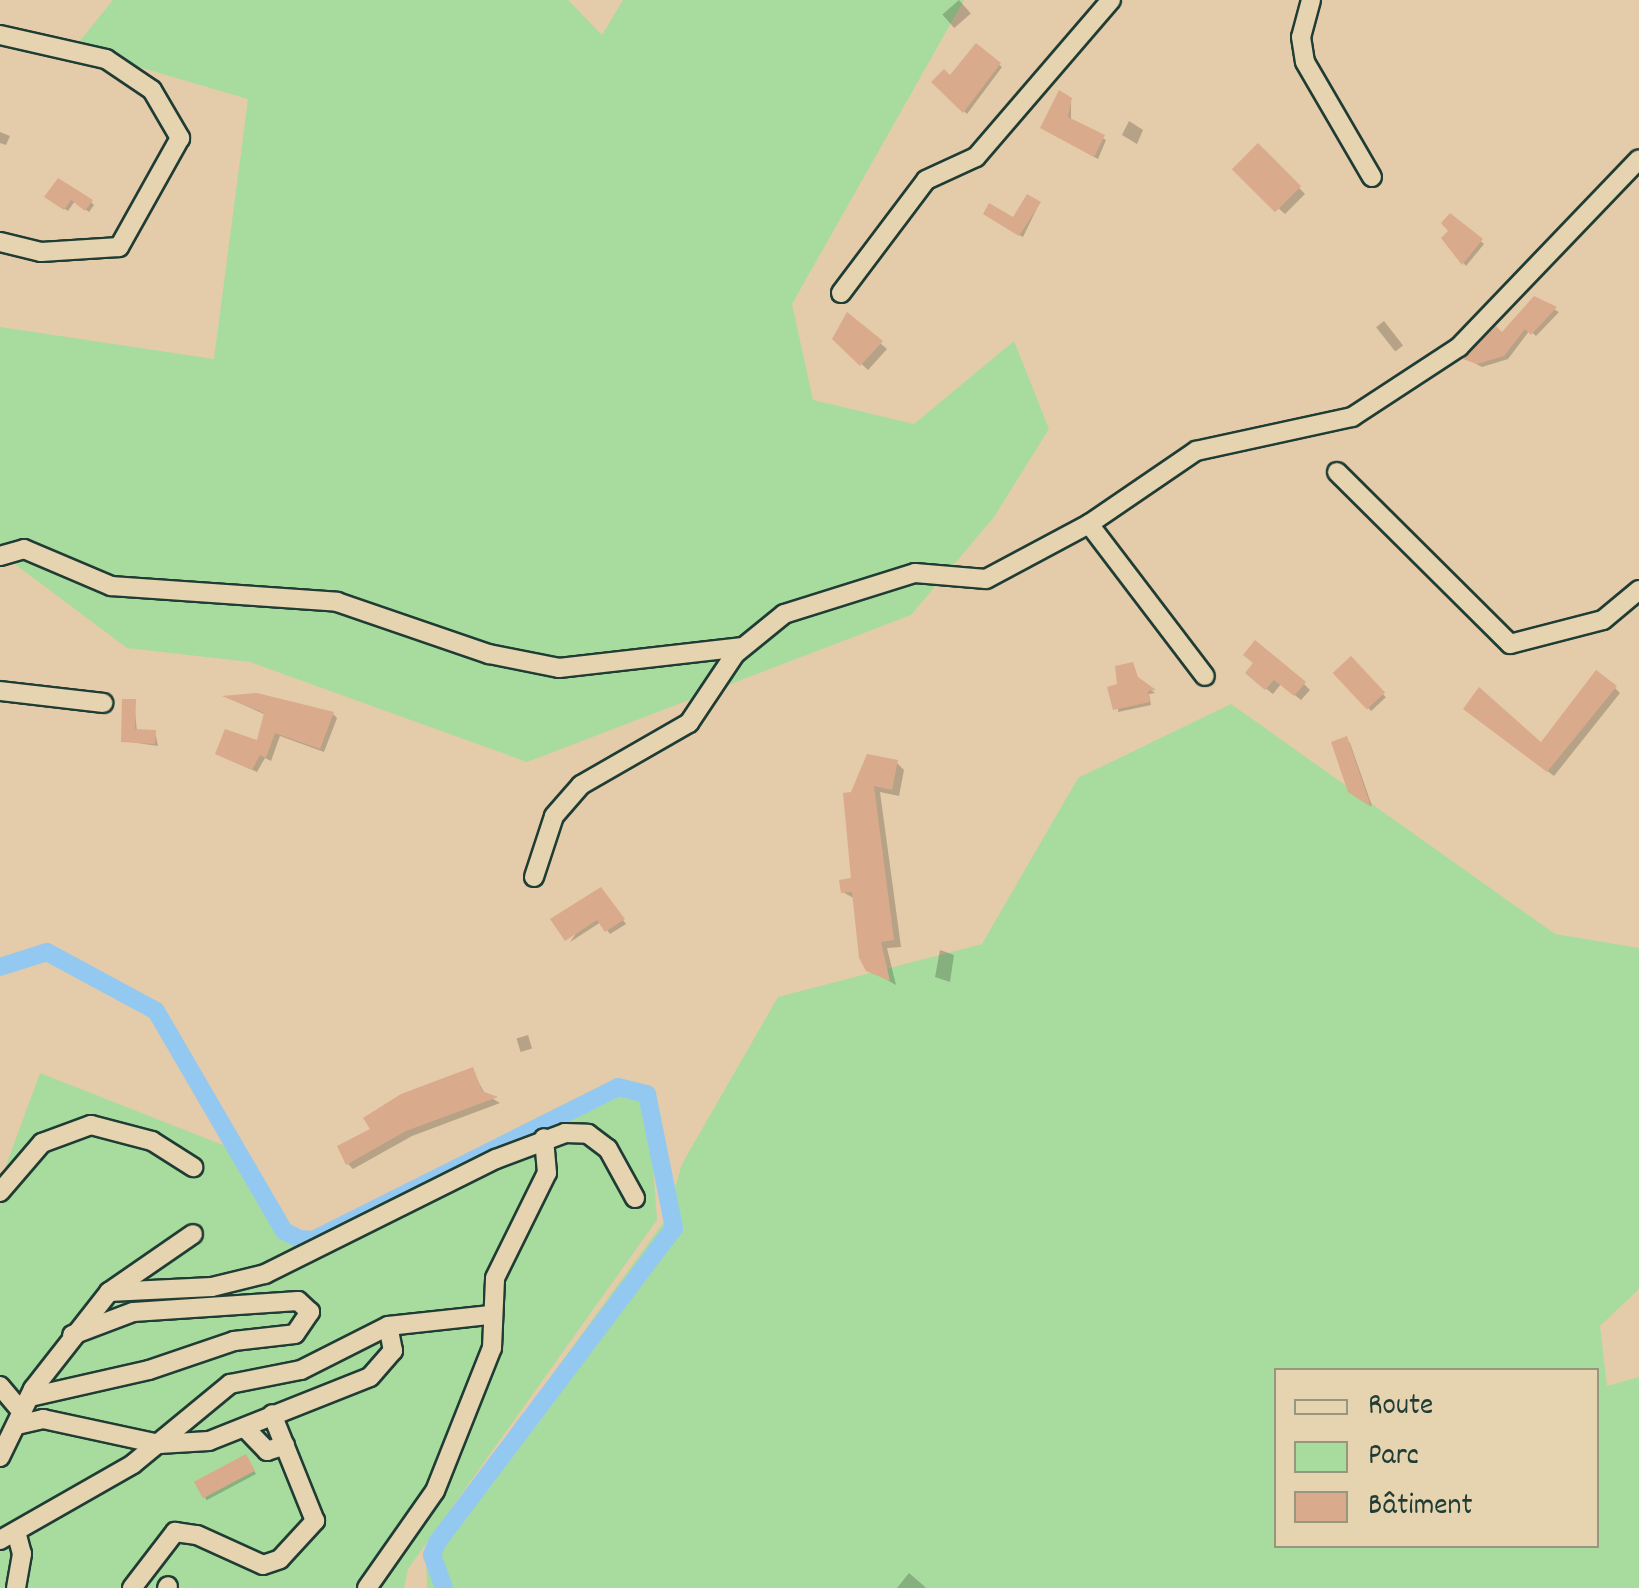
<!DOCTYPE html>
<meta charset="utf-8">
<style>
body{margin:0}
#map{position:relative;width:1639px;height:1588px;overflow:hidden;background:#e4cba9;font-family:Dekko,sans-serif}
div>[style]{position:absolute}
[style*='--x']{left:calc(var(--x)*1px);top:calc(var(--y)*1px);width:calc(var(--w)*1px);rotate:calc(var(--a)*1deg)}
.green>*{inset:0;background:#a8dc9e}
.shadow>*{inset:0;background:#0003;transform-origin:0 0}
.canal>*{height:18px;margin:-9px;padding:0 9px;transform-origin:9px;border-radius:9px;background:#93c8f1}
.building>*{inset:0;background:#daaa8c;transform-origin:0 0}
.roads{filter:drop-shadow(2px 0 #1f3d34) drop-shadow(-2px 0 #1f3d34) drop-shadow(0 2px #1f3d34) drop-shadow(0 -2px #1f3d34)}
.minor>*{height:18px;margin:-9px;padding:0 9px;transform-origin:9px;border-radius:9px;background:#e6d3b0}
span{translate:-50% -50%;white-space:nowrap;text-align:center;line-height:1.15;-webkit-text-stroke:10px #e6d3b0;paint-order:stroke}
.legend{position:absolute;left:1274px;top:1368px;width:325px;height:180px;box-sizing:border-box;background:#e6d3b0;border:2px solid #96977e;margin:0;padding:12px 18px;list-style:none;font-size:30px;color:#1f3d34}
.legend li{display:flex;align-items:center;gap:20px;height:50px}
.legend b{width:50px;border:2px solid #96977e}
</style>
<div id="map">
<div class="green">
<i style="clip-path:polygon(113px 0,568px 0,602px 35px,623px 0,964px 0,792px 304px,813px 400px,914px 424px,1014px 341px,1049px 429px,994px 517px,911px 615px,527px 762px,250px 662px,127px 648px,0 553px,0 327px,214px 359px,248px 99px,74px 48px)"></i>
<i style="clip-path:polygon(evenodd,1231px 704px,1555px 934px,1639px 948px,1639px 1289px,1600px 1326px,1607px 1386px,1639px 1377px,1639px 1588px,427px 1588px,426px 1547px,666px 1219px,682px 1164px,778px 997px,982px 944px,1078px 778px,1231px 704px,1276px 1370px,1596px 1370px,1596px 1546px,1276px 1546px,1276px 1370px)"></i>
<i style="clip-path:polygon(40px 1073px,228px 1147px,280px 1234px,309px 1248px,622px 1092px,639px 1100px,651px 1137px,657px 1220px,408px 1569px,404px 1588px,0 1588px,0 1182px)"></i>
</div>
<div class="shadow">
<i style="left:959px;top:0;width:18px;height:22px;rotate:49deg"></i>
<i style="clip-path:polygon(976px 46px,1002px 67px,967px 114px,935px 82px,950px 78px)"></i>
<i style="clip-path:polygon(1071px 100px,1071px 121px,1106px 140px,1098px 159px,1043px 128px)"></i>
<i style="clip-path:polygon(1129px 121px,1143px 130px,1137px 144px,1122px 135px)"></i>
<i style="clip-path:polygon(0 132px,10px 136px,6px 145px,0 143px)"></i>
<i style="clip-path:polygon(1258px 146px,1305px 194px,1285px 214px,1235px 170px)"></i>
<i style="clip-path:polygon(48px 197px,91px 202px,94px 205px,89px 212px,75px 201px,68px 211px)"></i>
<i style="clip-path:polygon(1039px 204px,1023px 237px,989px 217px,1014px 221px)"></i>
<i style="clip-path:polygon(1451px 216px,1484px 244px,1466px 266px,1444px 239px,1452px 231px)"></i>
<i style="clip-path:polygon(1534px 299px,1559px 312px,1536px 336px,1530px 330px,1508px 359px,1482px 367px,1467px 359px,1502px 335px)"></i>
<i style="clip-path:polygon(848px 316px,887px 349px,868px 370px,835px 339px)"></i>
<i style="left:1384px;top:321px;width:31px;height:10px;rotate:52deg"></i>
<i style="left:1351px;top:660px;width:51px;height:20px;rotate:47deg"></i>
<i style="clip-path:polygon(1256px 663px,1304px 684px,1310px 690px,1301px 700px,1281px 684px,1273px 694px,1254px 679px)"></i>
<i style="clip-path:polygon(1133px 665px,1139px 681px,1155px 693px,1149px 694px,1151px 705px,1118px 712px,1120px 686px)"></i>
<i style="clip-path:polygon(1615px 688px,1620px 693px,1554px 776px,1472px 714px,1542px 745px)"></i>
<i style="clip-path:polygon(257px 696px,333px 714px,337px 718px,324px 752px,280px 736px,271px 761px,265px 758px,257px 772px,223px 757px,218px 753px,259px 744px,266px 715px,228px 698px)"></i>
<i style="clip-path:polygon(134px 701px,137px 732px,155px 732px,158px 746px,123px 741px)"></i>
<i style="clip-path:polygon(1346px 739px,1350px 743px,1372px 806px,1355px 795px)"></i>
<i style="clip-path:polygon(896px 762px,904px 770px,899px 796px,880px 792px,901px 947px,887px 948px,896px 985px,868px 969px,855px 899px,843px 892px,853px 880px,853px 794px)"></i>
<i style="clip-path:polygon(604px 894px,626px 924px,610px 934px,601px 922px,570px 942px)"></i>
<i style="clip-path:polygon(940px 950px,954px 955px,950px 982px,935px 977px)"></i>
<i style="left:528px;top:1035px;width:14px;height:12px;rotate:73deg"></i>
<i style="clip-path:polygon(472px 1070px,485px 1094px,500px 1103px,412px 1136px,353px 1169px,348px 1164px)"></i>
<i style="left:248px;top:1459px;width:17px;height:56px;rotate:62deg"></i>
<i style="clip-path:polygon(909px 1573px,924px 1586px,926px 1588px,897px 1588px)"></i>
</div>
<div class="canal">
<i style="--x:0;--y:967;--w:49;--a:-17.7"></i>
<i style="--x:47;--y:952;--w:124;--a:28.4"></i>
<i style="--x:156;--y:1011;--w:255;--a:59.8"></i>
<i style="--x:284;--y:1231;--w:18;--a:27"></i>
<i style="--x:300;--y:1239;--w:13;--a:4"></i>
<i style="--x:313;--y:1240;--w:341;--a:-26.6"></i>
<i style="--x:618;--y:1087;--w:30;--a:14"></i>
<i style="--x:647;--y:1094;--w:137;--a:78.6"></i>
<i style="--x:674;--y:1228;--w:394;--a:127"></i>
<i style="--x:437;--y:1543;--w:13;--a:113"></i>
<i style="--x:432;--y:1555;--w:35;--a:70"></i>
</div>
<div class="building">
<i style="clip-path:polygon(976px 43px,1001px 63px,963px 113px,931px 82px,944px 69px,950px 75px)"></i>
<i style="clip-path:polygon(1059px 90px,1072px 98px,1068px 117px,1105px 135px,1094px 157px,1040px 128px)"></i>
<i style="left:1258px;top:143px;width:61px;height:37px;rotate:45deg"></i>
<i style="clip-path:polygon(58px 178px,93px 200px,85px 211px,71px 200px,64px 210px,44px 197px)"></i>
<i style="clip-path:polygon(1027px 194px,1041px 202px,1019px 236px,983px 214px,989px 203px,1013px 217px)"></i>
<i style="clip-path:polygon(1450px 213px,1483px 239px,1462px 265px,1441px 238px,1448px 231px,1441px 223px)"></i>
<i style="clip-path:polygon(1534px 296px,1557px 307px,1531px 335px,1525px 329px,1504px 356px,1477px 364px,1463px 359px,1496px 326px,1502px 332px)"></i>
<i style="clip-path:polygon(847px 312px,883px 341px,860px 366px,832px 339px)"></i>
<i style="clip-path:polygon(1255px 640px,1306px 682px,1294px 696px,1274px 680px,1265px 690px,1245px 673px,1253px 663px,1243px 655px)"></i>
<i style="left:1351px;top:656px;width:50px;height:25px;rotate:47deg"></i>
<i style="clip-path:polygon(1133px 662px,1138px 677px,1156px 690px,1148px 691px,1150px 702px,1113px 710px,1107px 687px,1117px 684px,1115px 666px)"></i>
<i style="clip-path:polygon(1596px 670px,1617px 686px,1547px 772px,1463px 709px,1479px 687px,1541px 742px)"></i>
<i style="clip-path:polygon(257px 693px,334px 712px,320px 749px,275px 733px,266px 758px,260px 755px,252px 770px,215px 754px,225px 729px,257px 740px,264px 713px,222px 696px)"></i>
<i style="clip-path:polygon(122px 699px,136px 699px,135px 729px,156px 730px,155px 744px,121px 742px)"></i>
<i style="clip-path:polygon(1347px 736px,1371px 807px,1348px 792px,1331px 742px)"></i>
<i style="clip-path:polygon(867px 754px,898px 760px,892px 790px,874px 786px,894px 940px,881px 942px,890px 981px,866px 971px,859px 958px,852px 892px,841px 893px,839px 880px,851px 878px,843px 793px,851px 792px)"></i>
<i style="clip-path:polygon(601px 887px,625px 919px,605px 932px,597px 920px,565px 941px,550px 919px)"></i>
<i style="clip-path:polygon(473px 1067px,482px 1091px,498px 1097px,406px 1131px,346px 1165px,337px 1146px,370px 1129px,363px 1118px,401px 1094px)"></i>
<i style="left:246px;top:1454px;width:19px;height:59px;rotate:62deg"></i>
</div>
<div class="roads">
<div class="minor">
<i style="--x:1311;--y:0;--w:38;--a:105"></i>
<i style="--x:1301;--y:37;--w:25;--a:81"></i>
<i style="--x:1305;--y:62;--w:133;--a:59.8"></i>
<i style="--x:0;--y:35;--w:109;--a:12.8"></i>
<i style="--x:106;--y:59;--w:55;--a:34"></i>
<i style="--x:152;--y:90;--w:56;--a:59.7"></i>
<i style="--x:180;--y:138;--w:125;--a:119.2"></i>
<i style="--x:119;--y:247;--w:78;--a:176.3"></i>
<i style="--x:41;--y:252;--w:42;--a:-166.3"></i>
<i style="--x:841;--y:293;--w:141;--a:-53"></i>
<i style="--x:926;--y:180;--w:55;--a:-24.7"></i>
<i style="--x:976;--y:157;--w:207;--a:-49.3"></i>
<i style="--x:1337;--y:472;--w:244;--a:44.8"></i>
<i style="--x:1510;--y:644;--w:96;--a:-14.5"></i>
<i style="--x:1603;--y:620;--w:47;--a:-39.8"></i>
<i style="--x:1089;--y:524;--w:191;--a:52.7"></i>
<i style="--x:0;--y:556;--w:25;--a:-16"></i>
<i style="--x:24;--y:549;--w:95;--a:23"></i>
<i style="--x:111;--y:586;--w:227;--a:4"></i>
<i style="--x:337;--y:602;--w:161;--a:18.9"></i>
<i style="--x:489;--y:654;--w:71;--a:11.3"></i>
<i style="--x:559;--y:668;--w:185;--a:-6.5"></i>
<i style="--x:0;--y:691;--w:104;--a:6.6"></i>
<i style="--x:534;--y:877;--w:64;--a:-71.8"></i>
<i style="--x:554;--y:816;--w:41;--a:-48.9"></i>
<i style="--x:581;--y:785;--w:125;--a:-29.9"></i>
<i style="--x:689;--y:723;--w:83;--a:-56.3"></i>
<i style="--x:735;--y:654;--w:63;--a:-39.2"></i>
<i style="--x:784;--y:614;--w:137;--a:-17.4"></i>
<i style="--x:915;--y:573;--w:71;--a:4.8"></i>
<i style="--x:986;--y:579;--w:117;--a:-28.1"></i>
<i style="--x:1089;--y:524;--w:130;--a:-34.3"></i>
<i style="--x:1196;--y:451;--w:160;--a:-12.3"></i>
<i style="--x:1352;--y:417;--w:128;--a:-33.2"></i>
<i style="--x:1459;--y:347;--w:260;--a:-46.2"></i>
<i style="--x:0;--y:1192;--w:65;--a:-49.4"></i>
<i style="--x:42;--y:1143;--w:52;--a:-20.2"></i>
<i style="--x:91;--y:1125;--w:63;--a:14.7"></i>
<i style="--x:152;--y:1141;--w:49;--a:32.4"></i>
<i style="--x:109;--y:1292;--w:103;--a:-2.8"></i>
<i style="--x:212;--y:1287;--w:55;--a:-13.8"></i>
<i style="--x:265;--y:1274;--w:258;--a:-26.5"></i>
<i style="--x:496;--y:1159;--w:74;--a:-20.6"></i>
<i style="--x:565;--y:1133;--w:23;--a:2"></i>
<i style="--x:588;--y:1134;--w:25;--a:37"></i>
<i style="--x:608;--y:1149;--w:56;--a:61.1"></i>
<i style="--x:0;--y:1386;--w:35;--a:50"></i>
<i style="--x:30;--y:1397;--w:122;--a:-12.8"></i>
<i style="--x:149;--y:1370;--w:90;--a:-18.8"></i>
<i style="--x:234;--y:1341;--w:61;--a:-6.5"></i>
<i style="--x:295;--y:1334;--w:27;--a:-56"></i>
<i style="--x:310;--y:1312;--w:16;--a:-137"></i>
<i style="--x:298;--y:1301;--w:165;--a:176.2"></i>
<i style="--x:133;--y:1312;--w:65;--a:159.3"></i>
<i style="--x:17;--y:1425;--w:27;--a:-13"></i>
<i style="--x:43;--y:1419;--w:119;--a:12.2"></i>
<i style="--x:159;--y:1444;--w:50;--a:-3.4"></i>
<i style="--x:209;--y:1441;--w:173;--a:-21.7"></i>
<i style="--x:370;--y:1377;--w:35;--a:-49"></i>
<i style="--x:393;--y:1351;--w:25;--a:-101"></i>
<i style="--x:245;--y:1428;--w:32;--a:46"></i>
<i style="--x:267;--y:1451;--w:19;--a:-18"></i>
<i style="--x:0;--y:1457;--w:76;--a:-64.1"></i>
<i style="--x:33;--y:1389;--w:123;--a:-51.9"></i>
<i style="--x:109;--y:1292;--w:102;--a:-34.6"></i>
<i style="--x:0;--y:1540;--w:153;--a:-29.7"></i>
<i style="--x:133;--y:1464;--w:126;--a:-39.5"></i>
<i style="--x:230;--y:1384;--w:72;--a:-11.2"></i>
<i style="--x:301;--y:1370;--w:97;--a:-26.8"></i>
<i style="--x:388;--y:1326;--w:103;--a:-6.2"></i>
<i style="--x:16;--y:1588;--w:35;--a:-80"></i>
<i style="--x:22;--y:1554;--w:23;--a:-105"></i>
<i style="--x:132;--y:1588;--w:71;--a:-52.5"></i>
<i style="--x:175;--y:1532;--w:22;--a:8"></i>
<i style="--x:197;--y:1535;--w:72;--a:24.4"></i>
<i style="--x:263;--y:1565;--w:18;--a:-19"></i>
<i style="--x:280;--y:1559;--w:52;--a:-47.4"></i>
<i style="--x:315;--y:1521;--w:115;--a:-111.9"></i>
<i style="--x:167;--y:1588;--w:2;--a:-63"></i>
<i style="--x:367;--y:1588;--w:118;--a:-55"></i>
<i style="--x:435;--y:1491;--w:154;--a:-68.3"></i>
<i style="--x:492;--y:1348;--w:70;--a:-87.5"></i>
<i style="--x:495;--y:1278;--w:117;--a:-63.7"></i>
<i style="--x:547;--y:1173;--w:35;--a:-95"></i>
</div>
</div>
<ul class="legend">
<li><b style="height:12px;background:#e6d3b0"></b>Route</li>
<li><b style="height:28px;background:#a8dc9e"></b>Parc</li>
<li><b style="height:28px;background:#daaa8c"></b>Bâtiment</li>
</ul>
</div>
